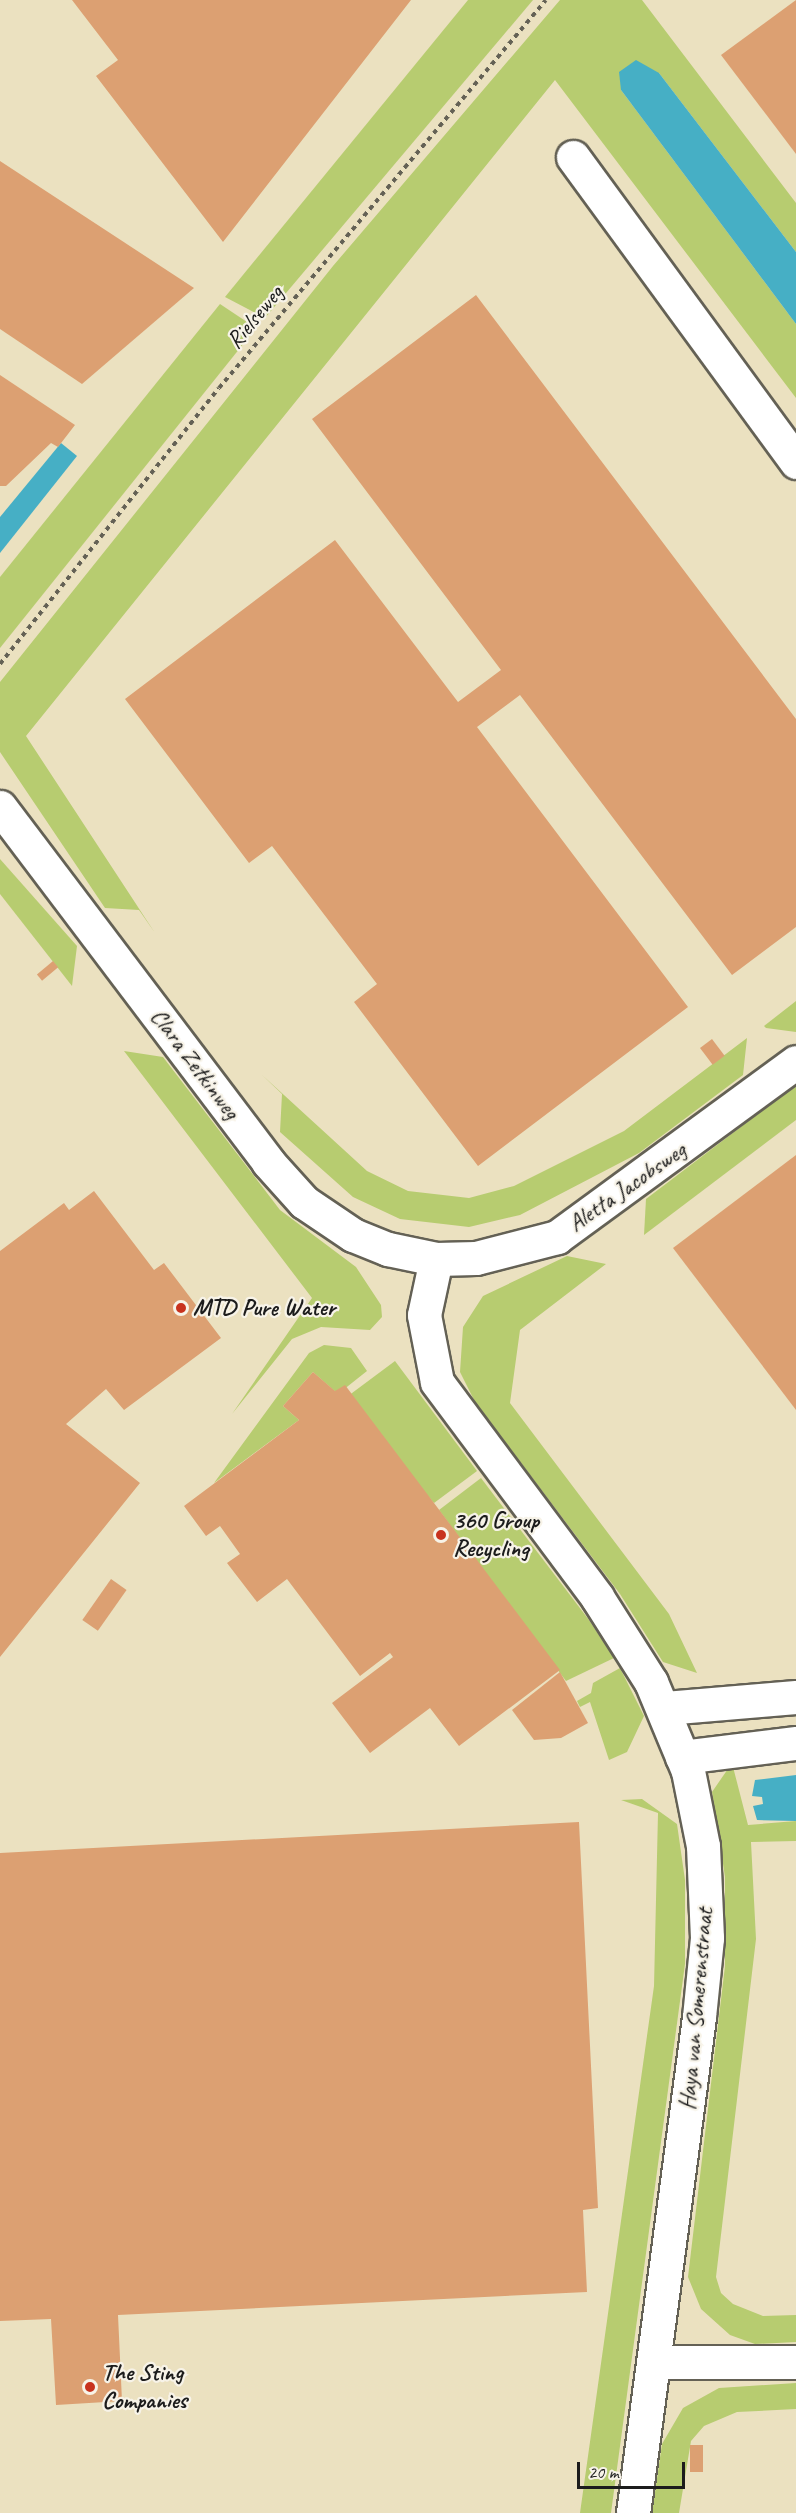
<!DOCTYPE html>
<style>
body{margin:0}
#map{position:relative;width:796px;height:2513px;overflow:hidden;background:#ebe1c0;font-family:Caveat,sans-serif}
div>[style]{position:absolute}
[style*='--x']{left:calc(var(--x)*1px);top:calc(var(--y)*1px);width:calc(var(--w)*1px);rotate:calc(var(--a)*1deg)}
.green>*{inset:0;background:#b7cc70}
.water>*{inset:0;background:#46afc5}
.building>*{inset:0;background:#dca072;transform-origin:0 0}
.path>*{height:4px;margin-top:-2px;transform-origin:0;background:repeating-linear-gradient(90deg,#646155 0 4.5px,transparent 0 9px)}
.roads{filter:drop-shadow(2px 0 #646155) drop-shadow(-2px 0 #646155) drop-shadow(0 2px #646155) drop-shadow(0 -2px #646155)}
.minor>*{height:33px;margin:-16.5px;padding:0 16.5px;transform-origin:16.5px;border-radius:16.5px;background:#fff}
.dots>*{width:16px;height:16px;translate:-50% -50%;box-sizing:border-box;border:3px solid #f7f3e8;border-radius:50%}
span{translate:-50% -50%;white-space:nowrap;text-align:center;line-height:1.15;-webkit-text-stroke:4.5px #f7f3e8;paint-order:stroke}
.street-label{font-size:24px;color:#1c1c1c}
.poi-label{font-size:24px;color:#1c1c1c;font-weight:700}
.left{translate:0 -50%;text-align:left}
.scale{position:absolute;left:577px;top:2462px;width:108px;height:27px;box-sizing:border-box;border:3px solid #1c1c1c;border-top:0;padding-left:8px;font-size:18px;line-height:21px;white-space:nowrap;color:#1c1c1c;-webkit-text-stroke:4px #f7f3e8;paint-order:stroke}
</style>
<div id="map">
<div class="green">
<i style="clip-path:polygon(468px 0,533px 0,265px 318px,225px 297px)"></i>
<i style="clip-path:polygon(560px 0,642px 0,796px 203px,796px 252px,659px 73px,621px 90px,796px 324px,796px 398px,555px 80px,26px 736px,155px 933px,139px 910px,105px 908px,0 752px,0 682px,333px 266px)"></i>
<i style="clip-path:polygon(220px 304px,256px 328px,0 648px,0 577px)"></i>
<i style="clip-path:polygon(0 859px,77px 946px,72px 986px,0 894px)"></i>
<i style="clip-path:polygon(796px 1001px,796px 1032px,766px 1028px,764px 1026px)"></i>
<i style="clip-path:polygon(747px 1038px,743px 1075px,639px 1153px,520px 1215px,469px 1227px,400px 1219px,353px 1197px,280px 1132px,282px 1094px,261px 1074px,367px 1171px,408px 1191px,469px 1198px,514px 1186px,624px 1131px)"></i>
<i style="clip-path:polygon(124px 1051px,163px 1057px,280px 1210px,356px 1267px,381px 1305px,382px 1317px,370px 1330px,321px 1327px,292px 1339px,232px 1414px,312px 1298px)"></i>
<i style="clip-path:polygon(796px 1085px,796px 1120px,644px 1235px,646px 1199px)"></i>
<i style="clip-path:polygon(567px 1256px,606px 1264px,520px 1330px,510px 1403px,669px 1614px,697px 1673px,663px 1662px,620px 1594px,475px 1402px,460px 1372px,463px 1327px,483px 1296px)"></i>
<i style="clip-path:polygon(324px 1345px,351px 1348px,367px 1371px,338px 1394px,313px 1372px,283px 1406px,299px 1420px,214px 1483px,309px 1353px)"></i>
<i style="clip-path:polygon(395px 1361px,477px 1471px,434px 1503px,344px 1399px)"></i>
<i style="clip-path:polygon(481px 1478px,589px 1620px,614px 1658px,566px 1681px,439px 1510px)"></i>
<i style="clip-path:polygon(620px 1668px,644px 1716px,627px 1752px,609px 1760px,590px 1702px,580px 1707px,577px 1701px,591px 1693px,593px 1683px)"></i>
<i style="clip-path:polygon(732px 1763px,748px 1825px,796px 1821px,796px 1841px,751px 1842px,756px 1939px,716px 2277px,721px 2293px,733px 2304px,763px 2316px,796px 2315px,796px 2342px,755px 2344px,730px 2335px,701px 2309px,688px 2277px,725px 1966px,725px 1877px,712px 1792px)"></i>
<i style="clip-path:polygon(642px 1799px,677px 1824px,685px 1880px,685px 1964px,611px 2513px,580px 2513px,654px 1986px,658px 1813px,621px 1800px)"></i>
<i style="clip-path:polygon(796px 2383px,796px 2409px,737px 2412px,704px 2426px,691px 2441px,679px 2513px,652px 2513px,662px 2444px,683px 2408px,719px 2388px)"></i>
</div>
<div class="water">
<i style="clip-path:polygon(636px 60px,659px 73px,796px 252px,796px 324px,621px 90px,619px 72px)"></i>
<i style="clip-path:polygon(61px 443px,77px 456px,0 553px,0 517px)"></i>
<i style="clip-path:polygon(796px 1775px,796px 1821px,757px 1820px,753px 1806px,763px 1804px,762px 1797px,752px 1796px,755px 1780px)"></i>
</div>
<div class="building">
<i style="clip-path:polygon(72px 0,411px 0,223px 242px,96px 76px,118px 60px)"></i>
<i style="clip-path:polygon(796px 0,796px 154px,721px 55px)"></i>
<i style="clip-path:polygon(0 161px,194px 288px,82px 384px,0 329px)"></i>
<i style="clip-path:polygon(476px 295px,796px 719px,796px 927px,732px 975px,520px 695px,477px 727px,688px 1007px,478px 1166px,354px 1002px,377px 984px,272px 846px,249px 863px,125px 699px,335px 540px,458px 702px,501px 670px,312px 419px)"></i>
<i style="clip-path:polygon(0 375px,75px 425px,58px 447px,51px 443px,6px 486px,0 486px)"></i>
<i style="left:53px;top:961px;width:8px;height:21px;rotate:50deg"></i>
<i style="left:712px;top:1039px;width:21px;height:15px;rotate:53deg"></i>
<i style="clip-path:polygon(796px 1155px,796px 1410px,673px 1248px)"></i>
<i style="clip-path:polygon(94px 1191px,154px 1270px,164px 1263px,221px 1338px,124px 1410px,106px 1389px,66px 1424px,140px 1483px,0 1657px,0 1251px,64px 1203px,69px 1210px)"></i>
<i style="clip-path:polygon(313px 1372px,335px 1391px,345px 1385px,560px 1670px,459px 1746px,430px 1708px,370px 1753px,332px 1703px,393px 1657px,390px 1653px,360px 1676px,287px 1579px,257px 1602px,227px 1563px,240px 1554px,220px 1526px,206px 1536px,184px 1506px,299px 1420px,283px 1406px)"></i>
<i style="left:111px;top:1579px;width:19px;height:50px;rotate:35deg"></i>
<i style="clip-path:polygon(560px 1672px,588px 1723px,561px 1738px,534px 1740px,512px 1710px)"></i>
<i style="clip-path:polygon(579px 1822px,598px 2208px,583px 2210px,587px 2292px,118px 2315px,122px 2401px,56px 2405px,51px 2319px,0 2321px,0 1853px)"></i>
<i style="left:690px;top:2445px;width:13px;height:27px"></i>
</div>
<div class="path">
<i style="--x:0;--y:664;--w:352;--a:-51.6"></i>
<i style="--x:219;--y:388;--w:507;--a:-49.88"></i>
</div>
<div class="roads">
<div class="minor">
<i style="--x:573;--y:157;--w:378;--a:53.8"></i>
<i style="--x:0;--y:807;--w:445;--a:52.9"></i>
<i style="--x:268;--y:1162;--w:54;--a:48"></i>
<i style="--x:304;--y:1202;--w:59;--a:34"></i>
<i style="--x:353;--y:1235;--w:38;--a:22"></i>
<i style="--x:388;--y:1249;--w:49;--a:11.8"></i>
<i style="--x:436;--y:1259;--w:40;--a:-1.4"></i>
<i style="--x:476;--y:1258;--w:84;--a:-14.5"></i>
<i style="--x:557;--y:1237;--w:296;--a:-36.2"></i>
<i style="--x:436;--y:1259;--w:57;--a:102.1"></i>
<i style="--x:424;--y:1315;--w:68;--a:79"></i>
<i style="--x:437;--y:1382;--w:268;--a:53.3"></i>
<i style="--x:597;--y:1597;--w:101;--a:57.6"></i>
<i style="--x:651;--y:1682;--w:96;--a:67.4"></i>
<i style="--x:688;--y:1771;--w:76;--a:78.7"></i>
<i style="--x:703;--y:1846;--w:92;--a:87.5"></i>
<i style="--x:707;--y:1938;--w:79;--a:95.8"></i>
<i style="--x:699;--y:2017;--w:500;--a:97.58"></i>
<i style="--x:665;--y:1708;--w:131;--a:-4.8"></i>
<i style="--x:682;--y:1757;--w:115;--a:-7"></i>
<i style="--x:654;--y:2362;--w:142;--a:0"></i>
</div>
</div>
<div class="dots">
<i style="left:181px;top:1308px;background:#c8321e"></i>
<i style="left:441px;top:1535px;background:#c8321e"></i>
<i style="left:90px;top:2387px;background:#c8321e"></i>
</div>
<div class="street-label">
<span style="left:255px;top:317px;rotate:-50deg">Rielseweg</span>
<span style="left:195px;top:1064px;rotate:53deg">Clara Zetkinweg</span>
<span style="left:627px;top:1187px;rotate:-35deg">Aletta Jacobsweg</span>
<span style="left:696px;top:2009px;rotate:-85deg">Haya van Somerenstraat</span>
</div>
<div class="poi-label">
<span class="left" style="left:193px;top:1308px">MTD Pure Water</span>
<span class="left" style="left:453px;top:1535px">360 Group<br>Recycling</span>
<span class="left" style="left:102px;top:2387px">The Sting<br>Companies</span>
</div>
<div class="scale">20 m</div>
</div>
